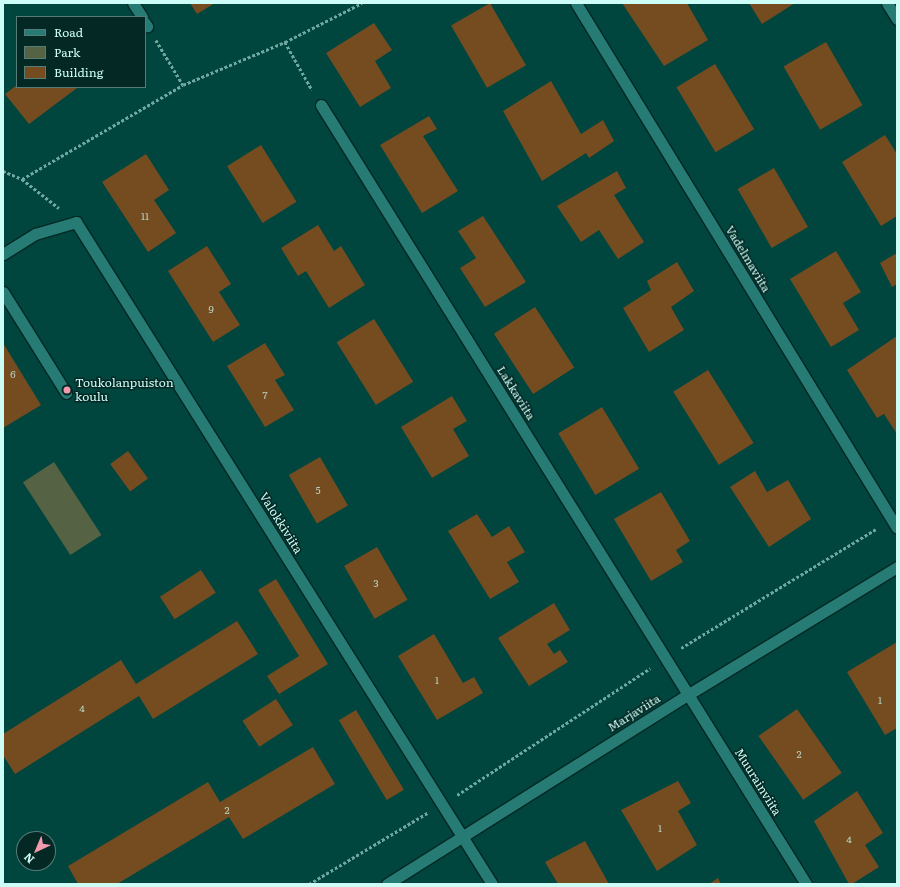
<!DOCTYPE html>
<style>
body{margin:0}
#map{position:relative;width:900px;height:887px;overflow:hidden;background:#01453f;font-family:Literata,serif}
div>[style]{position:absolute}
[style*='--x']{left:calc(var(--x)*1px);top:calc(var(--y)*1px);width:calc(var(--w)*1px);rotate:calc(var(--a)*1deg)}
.green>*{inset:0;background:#566244;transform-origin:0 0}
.building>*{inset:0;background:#754c1f;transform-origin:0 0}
.path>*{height:2.5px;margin-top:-1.25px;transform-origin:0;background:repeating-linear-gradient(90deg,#6ea8a1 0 3px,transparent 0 5px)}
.roads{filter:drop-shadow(1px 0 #042824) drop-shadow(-1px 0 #042824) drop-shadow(0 1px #042824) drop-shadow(0 -1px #042824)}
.service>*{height:11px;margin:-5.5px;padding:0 5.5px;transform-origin:5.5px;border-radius:5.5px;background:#267c74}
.minor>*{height:11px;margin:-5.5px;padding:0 5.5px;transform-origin:5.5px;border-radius:5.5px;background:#267c74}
.dots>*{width:11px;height:11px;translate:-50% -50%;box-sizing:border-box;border:2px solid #042824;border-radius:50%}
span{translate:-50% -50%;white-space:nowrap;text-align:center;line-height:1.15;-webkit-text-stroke:3px #042824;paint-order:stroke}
.number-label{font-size:10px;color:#b6d1c0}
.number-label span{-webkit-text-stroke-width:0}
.street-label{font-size:12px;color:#ccfdf6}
.poi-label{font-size:12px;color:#ccfdf6}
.left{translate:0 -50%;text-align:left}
.frame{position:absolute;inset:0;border:4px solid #ccfdf6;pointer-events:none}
.legend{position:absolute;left:16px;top:16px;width:130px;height:72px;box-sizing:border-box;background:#042824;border:1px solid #547d78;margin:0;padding:5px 7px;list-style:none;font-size:12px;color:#ccfdf6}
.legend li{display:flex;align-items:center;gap:8px;height:20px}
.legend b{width:20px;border:1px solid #547d78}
.north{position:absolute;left:16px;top:831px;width:40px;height:40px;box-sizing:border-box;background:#042824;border:1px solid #547d78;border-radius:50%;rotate:224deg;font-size:11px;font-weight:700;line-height:16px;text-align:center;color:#ccfdf6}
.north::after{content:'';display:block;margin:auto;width:14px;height:18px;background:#f29aae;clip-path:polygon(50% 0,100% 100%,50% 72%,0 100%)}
</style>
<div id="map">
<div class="green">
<i style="left:54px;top:462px;width:87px;height:37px;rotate:57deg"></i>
</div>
<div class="building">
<i style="clip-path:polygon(190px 3px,215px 3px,197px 14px)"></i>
<i style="left:490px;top:3px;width:72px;height:45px;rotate:60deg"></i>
<i style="clip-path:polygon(622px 3px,687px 3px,708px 40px,664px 66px)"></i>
<i style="clip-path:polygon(749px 3px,795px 3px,762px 24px)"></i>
<i style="clip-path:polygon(374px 23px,392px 50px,375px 61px,391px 88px,360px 107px,326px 53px)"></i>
<i style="left:826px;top:42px;width:73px;height:49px;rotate:60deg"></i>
<i style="left:715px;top:64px;width:76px;height:45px;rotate:59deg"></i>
<i style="clip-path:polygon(551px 81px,581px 134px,603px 120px,614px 141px,589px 158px,586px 153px,542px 181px,503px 111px)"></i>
<i style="clip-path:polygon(17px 85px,17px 87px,77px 88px,29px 124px,5px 94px)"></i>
<i style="clip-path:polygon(429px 116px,437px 129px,423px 136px,458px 191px,422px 213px,380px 145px)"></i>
<i style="clip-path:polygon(885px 135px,897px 154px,897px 216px,881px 226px,842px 162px)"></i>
<i style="left:261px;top:145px;width:67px;height:40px;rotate:58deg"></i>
<i style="clip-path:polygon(146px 154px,169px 190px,154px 200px,176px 233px,148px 252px,102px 182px)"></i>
<i style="left:774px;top:168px;width:68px;height:42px;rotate:60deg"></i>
<i style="clip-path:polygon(617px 171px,626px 188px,614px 195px,644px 242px,618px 259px,599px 230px,581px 242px,557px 206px)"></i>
<i style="clip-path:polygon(483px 216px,526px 282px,485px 307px,460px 268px,476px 258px,458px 231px)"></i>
<i style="clip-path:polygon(318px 225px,334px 251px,341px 246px,365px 285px,329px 308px,306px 271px,298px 276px,281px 248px)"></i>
<i style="clip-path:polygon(207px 246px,231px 284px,219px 292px,240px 325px,213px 342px,168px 271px)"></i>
<i style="clip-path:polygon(836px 251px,861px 292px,843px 303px,859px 330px,831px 347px,790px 279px)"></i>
<i style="clip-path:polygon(897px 253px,897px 284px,892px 287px,880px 263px)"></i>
<i style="clip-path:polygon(677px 262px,694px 291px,671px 307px,684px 330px,649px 352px,623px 308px,651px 290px,647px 281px)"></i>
<i style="left:535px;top:307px;width:72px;height:49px;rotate:57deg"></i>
<i style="left:374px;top:319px;width:74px;height:44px;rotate:58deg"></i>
<i style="clip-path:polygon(897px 336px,897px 434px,884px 414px,877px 418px,847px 370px)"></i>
<i style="clip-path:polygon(3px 343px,41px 405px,3px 428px)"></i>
<i style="clip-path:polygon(265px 343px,285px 375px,275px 380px,294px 410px,265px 427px,227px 366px)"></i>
<i style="left:708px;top:370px;width:86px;height:41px;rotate:58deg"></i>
<i style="clip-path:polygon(452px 396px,467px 421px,453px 429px,469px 456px,432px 478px,401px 427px)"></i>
<i style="left:602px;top:407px;width:72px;height:51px;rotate:59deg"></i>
<i style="left:128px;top:451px;width:34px;height:22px;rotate:54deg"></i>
<i style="left:320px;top:457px;width:56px;height:36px;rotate:60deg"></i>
<i style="clip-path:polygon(755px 471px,767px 492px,788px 480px,811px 519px,769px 547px,730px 487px)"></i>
<i style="clip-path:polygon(661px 492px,690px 541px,676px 550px,683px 562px,651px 581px,614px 519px)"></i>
<i style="clip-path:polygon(477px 514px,492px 537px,509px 526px,525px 552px,507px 562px,519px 582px,490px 599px,448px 531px)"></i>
<i style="left:377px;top:547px;width:61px;height:38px;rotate:60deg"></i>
<i style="left:201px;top:570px;width:27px;height:49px;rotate:57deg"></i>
<i style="clip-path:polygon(276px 579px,328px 664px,279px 694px,267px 676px,299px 656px,258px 590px)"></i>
<i style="clip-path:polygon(554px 603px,570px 630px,547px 644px,554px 654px,560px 650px,568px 662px,529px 686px,498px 638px)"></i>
<i style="clip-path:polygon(237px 621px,258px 654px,153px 719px,139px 696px,15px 774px,3px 755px,3px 734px,121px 660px,136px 684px)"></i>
<i style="clip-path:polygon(434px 634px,463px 683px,474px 677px,483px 693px,437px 720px,398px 656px)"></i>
<i style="clip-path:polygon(897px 642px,897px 728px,885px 735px,847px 672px)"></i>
<i style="left:276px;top:699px;width:31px;height:40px;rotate:57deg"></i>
<i style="left:797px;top:709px;width:78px;height:47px;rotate:55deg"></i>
<i style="left:356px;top:710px;width:93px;height:20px;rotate:59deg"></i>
<i style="clip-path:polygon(313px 747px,335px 784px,243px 839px,229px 817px,117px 884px,78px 884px,68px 866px,208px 782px,220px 802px)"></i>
<i style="clip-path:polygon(678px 781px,691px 803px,678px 811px,697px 845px,657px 871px,621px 810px)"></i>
<i style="clip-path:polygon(857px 791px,883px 833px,865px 845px,879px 867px,852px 884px,849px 884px,814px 821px)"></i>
<i style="clip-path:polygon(585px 841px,609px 884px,558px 884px,545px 862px)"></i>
<i style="clip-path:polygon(718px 878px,721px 884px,709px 884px)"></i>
</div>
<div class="path">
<i style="--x:156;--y:40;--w:52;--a:59"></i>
<i style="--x:285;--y:42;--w:55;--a:60.6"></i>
<i style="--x:3;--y:171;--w:21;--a:23"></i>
<i style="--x:22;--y:179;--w:186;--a:-30.3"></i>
<i style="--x:183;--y:85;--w:111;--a:-22.9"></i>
<i style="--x:285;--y:42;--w:86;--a:-26.9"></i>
<i style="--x:22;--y:179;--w:47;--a:38.1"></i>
<i style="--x:681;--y:648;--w:228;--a:-31.4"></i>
<i style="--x:457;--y:795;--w:231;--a:-33.3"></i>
<i style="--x:309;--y:884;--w:138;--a:-31"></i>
</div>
<div class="roads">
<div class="service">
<i style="--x:3;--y:254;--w:38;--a:-32"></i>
<i style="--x:35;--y:234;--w:43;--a:-16.3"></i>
<i style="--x:3;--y:292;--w:119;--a:58"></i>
</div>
<div class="minor">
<i style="--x:133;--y:3;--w:17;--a:57"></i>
<i style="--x:576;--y:3;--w:615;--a:58.56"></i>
<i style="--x:887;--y:3;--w:19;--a:58"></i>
<i style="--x:145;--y:23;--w:4;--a:56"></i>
<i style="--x:321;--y:105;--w:918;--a:58.09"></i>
<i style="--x:76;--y:222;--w:782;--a:57.85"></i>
<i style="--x:387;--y:884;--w:357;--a:-32.2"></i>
<i style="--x:689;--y:694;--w:244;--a:-31.4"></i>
</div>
</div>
<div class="dots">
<i style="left:67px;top:390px;background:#f29aae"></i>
</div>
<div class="number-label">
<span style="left:145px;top:216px">11</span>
<span style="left:211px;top:309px">9</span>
<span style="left:13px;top:374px">6</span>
<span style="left:265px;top:395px">7</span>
<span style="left:318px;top:490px">5</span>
<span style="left:376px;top:583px">3</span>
<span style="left:437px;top:680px">1</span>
<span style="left:880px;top:700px">1</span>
<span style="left:82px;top:708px">4</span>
<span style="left:799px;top:754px">2</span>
<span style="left:227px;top:810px">2</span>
<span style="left:660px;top:828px">1</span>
<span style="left:849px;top:839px">4</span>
</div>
<div class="street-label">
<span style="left:748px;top:259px;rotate:59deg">Vadelmaviita</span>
<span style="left:516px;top:393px;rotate:58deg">Lakkaviita</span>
<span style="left:281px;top:523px;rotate:58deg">Valokkiviita</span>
<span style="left:634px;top:713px;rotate:-32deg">Marjaviita</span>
<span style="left:758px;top:782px;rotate:58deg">Muurainviita</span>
</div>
<div class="poi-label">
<span class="left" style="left:75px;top:390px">Toukolanpuiston<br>koulu</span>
</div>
<div class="frame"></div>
<ul class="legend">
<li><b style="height:5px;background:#267c74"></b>Road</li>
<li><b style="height:11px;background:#566244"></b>Park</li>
<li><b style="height:11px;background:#754c1f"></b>Building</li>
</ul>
<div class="north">N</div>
</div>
